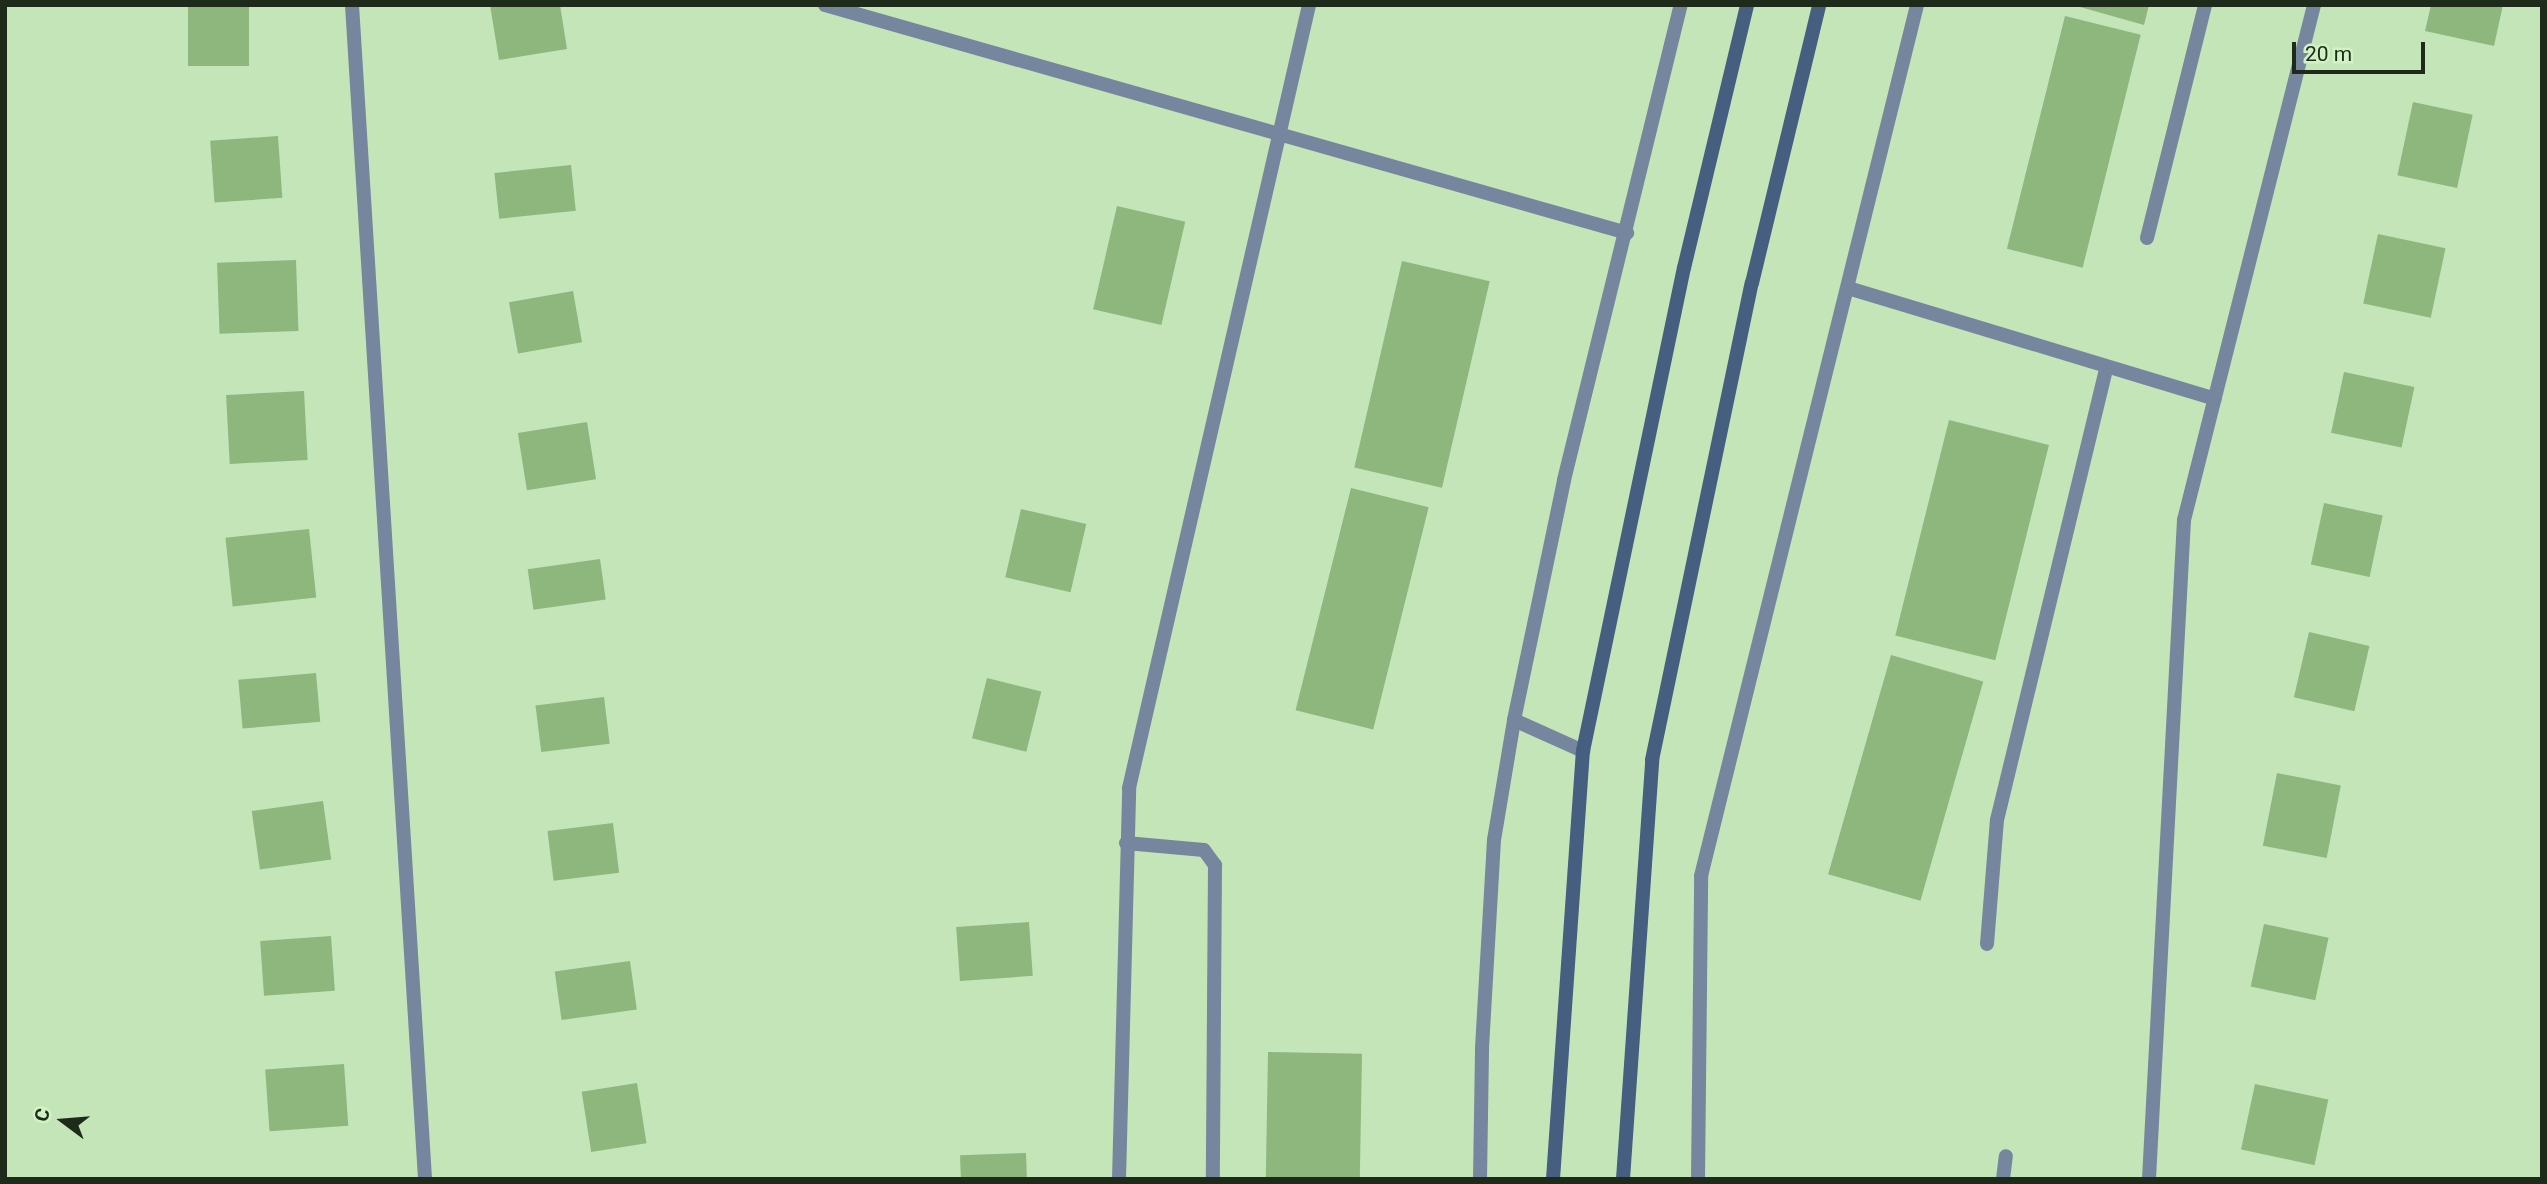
<!DOCTYPE html>
<meta charset="utf-8">
<style>
body{margin:0}
#map{position:relative;width:2547px;height:1184px;overflow:hidden;background:#c4e5b8;font-family:Roboto,sans-serif}
div>[style]{position:absolute}
[style*='--x']{left:calc(var(--x)*1px);top:calc(var(--y)*1px);width:calc(var(--w)*1px);rotate:calc(var(--a)*1deg)}
.building>*{inset:0;background:#8db77d;transform-origin:0 0}
.service>*{height:14px;margin:-7px;padding:0 7px;transform-origin:7px;border-radius:7px;background:#75869e}
.minor>*{height:14px;margin:-7px;padding:0 7px;transform-origin:7px;border-radius:7px;background:#75869e}
.secondary>*{height:14px;margin:-7px;padding:0 7px;transform-origin:7px;border-radius:7px;background:#465e80}
span{translate:-50% -50%;white-space:nowrap;text-align:center;line-height:1.15;-webkit-text-stroke:7px #d1f2c5;paint-order:stroke}
.frame{position:absolute;inset:0;border:7px solid #1f2b1a;pointer-events:none}
.north{position:absolute;left:28px;top:1086px;width:70px;height:70px;-webkit-text-stroke:5px #d1f2c5;paint-order:stroke;rotate:286deg;font-size:19px;font-weight:700;line-height:28px;text-align:center;color:#1f2b1a}
.north::after{content:'';display:block;margin:auto;width:24px;height:32px;background:#1f2b1a;clip-path:polygon(50% 0,100% 100%,50% 72%,0 100%)}
.scale{position:absolute;left:2292px;top:42px;width:133px;height:32px;box-sizing:border-box;border:4px solid #1f2b1a;border-top:0;padding-left:9px;font-size:21px;line-height:24px;white-space:nowrap;color:#1f2b1a;-webkit-text-stroke:5px #d1f2c5;paint-order:stroke}
</style>
<div id="map">
<div class="building">
<i style="left:188px;top:5px;width:61px;height:61px"></i>
<i style="clip-path:polygon(490px 5px,560px 5px,567px 49px,499px 60px)"></i>
<i style="clip-path:polygon(2073px 5px,2149px 5px,2144px 25px)"></i>
<i style="clip-path:polygon(2431px 5px,2503px 5px,2494px 46px,2425px 31px)"></i>
<i style="left:2065px;top:16px;width:78px;height:240px;rotate:14deg"></i>
<i style="left:2413px;top:102px;width:61px;height:75px;rotate:12deg"></i>
<i style="left:278px;top:136px;width:62px;height:68px;rotate:86deg"></i>
<i style="left:571px;top:165px;width:46px;height:77px;rotate:84deg"></i>
<i style="left:1117px;top:206px;width:70px;height:106px;rotate:13deg"></i>
<i style="left:2378px;top:234px;width:69px;height:71px;rotate:12deg"></i>
<i style="left:296px;top:260px;width:71px;height:79px;rotate:88deg"></i>
<i style="left:1402px;top:261px;width:90px;height:212px;rotate:13deg"></i>
<i style="left:573px;top:291px;width:52px;height:65px;rotate:80deg"></i>
<i style="left:2344px;top:372px;width:72px;height:62px;rotate:12deg"></i>
<i style="left:304px;top:391px;width:69px;height:78px;rotate:87deg"></i>
<i style="left:1949px;top:420px;width:103px;height:222px;rotate:14deg"></i>
<i style="left:587px;top:422px;width:58px;height:70px;rotate:81deg"></i>
<i style="left:1351px;top:488px;width:80px;height:229px;rotate:14deg"></i>
<i style="left:2324px;top:503px;width:60px;height:63px;rotate:12deg"></i>
<i style="left:1021px;top:509px;width:67px;height:70px;rotate:13deg"></i>
<i style="left:309px;top:529px;width:69px;height:84px;rotate:84deg"></i>
<i style="left:600px;top:559px;width:41px;height:73px;rotate:82deg"></i>
<i style="left:2309px;top:632px;width:62px;height:67px;rotate:13deg"></i>
<i style="left:1891px;top:655px;width:96px;height:228px;rotate:16deg"></i>
<i style="left:316px;top:673px;width:49px;height:78px;rotate:85deg"></i>
<i style="left:987px;top:678px;width:56px;height:62px;rotate:14deg"></i>
<i style="left:604px;top:697px;width:47px;height:69px;rotate:83deg"></i>
<i style="left:2277px;top:773px;width:65px;height:74px;rotate:11deg"></i>
<i style="left:323px;top:801px;width:59px;height:72px;rotate:82deg"></i>
<i style="left:613px;top:823px;width:50px;height:66px;rotate:83deg"></i>
<i style="left:1029px;top:922px;width:54px;height:73px;rotate:86deg"></i>
<i style="left:2264px;top:924px;width:66px;height:64px;rotate:12deg"></i>
<i style="left:331px;top:936px;width:55px;height:71px;rotate:86deg"></i>
<i style="left:630px;top:961px;width:49px;height:76px;rotate:82deg"></i>
<i style="left:1268px;top:1052px;width:94px;height:127px;rotate:1deg"></i>
<i style="left:344px;top:1064px;width:62px;height:79px;rotate:86deg"></i>
<i style="left:637px;top:1083px;width:61px;height:56px;rotate:81deg"></i>
<i style="left:2255px;top:1084px;width:75px;height:67px;rotate:12deg"></i>
<i style="left:1026px;top:1153px;width:26px;height:66px;rotate:88deg"></i>
</div>
<div class="service">
<i style="--x:2147;--y:238;--w:240;--a:-76"></i>
<i style="--x:1126;--y:843;--w:78;--a:5.1"></i>
<i style="--x:1204;--y:850;--w:19;--a:54"></i>
<i style="--x:1215;--y:865;--w:314;--a:90.4"></i>
<i style="--x:1987;--y:944;--w:124;--a:-85.4"></i>
<i style="--x:1997;--y:820;--w:464;--a:-76.4"></i>
<i style="--x:2003;--y:1179;--w:23;--a:-83"></i>
</div>
<div class="minor">
<i style="--x:352;--y:5;--w:1176;--a:86.44"></i>
<i style="--x:825;--y:5;--w:834;--a:15.87"></i>
<i style="--x:1848;--y:288;--w:383;--a:16.8"></i>
<i style="--x:1514;--y:720;--w:76;--a:24.2"></i>
<i style="--x:1119;--y:1179;--w:391;--a:-88.5"></i>
<i style="--x:1129;--y:788;--w:803;--a:-77.05"></i>
<i style="--x:1480;--y:1179;--w:131;--a:-89.1"></i>
<i style="--x:1482;--y:1048;--w:208;--a:-86.7"></i>
<i style="--x:1494;--y:840;--w:122;--a:-80.5"></i>
<i style="--x:1514;--y:720;--w:245;--a:-78.2"></i>
<i style="--x:1564;--y:480;--w:489;--a:-76.2"></i>
<i style="--x:1698;--y:1179;--w:303;--a:-89.4"></i>
<i style="--x:1701;--y:876;--w:897;--a:-76.07"></i>
<i style="--x:2149;--y:1179;--w:660;--a:-86.96"></i>
<i style="--x:2184;--y:520;--w:531;--a:-75.83"></i>
</div>
<div class="secondary">
<i style="--x:1553;--y:1179;--w:429;--a:-86"></i>
<i style="--x:1583;--y:751;--w:493;--a:-78.2"></i>
<i style="--x:1684;--y:268;--w:270;--a:-76.5"></i>
<i style="--x:1623;--y:1179;--w:420;--a:-86"></i>
<i style="--x:1652;--y:760;--w:487;--a:-78.2"></i>
<i style="--x:1752;--y:283;--w:286;--a:-76.4"></i>
</div>
<div class="frame"></div>
<div class="north">С</div>
<div class="scale">20 m</div>
</div>
